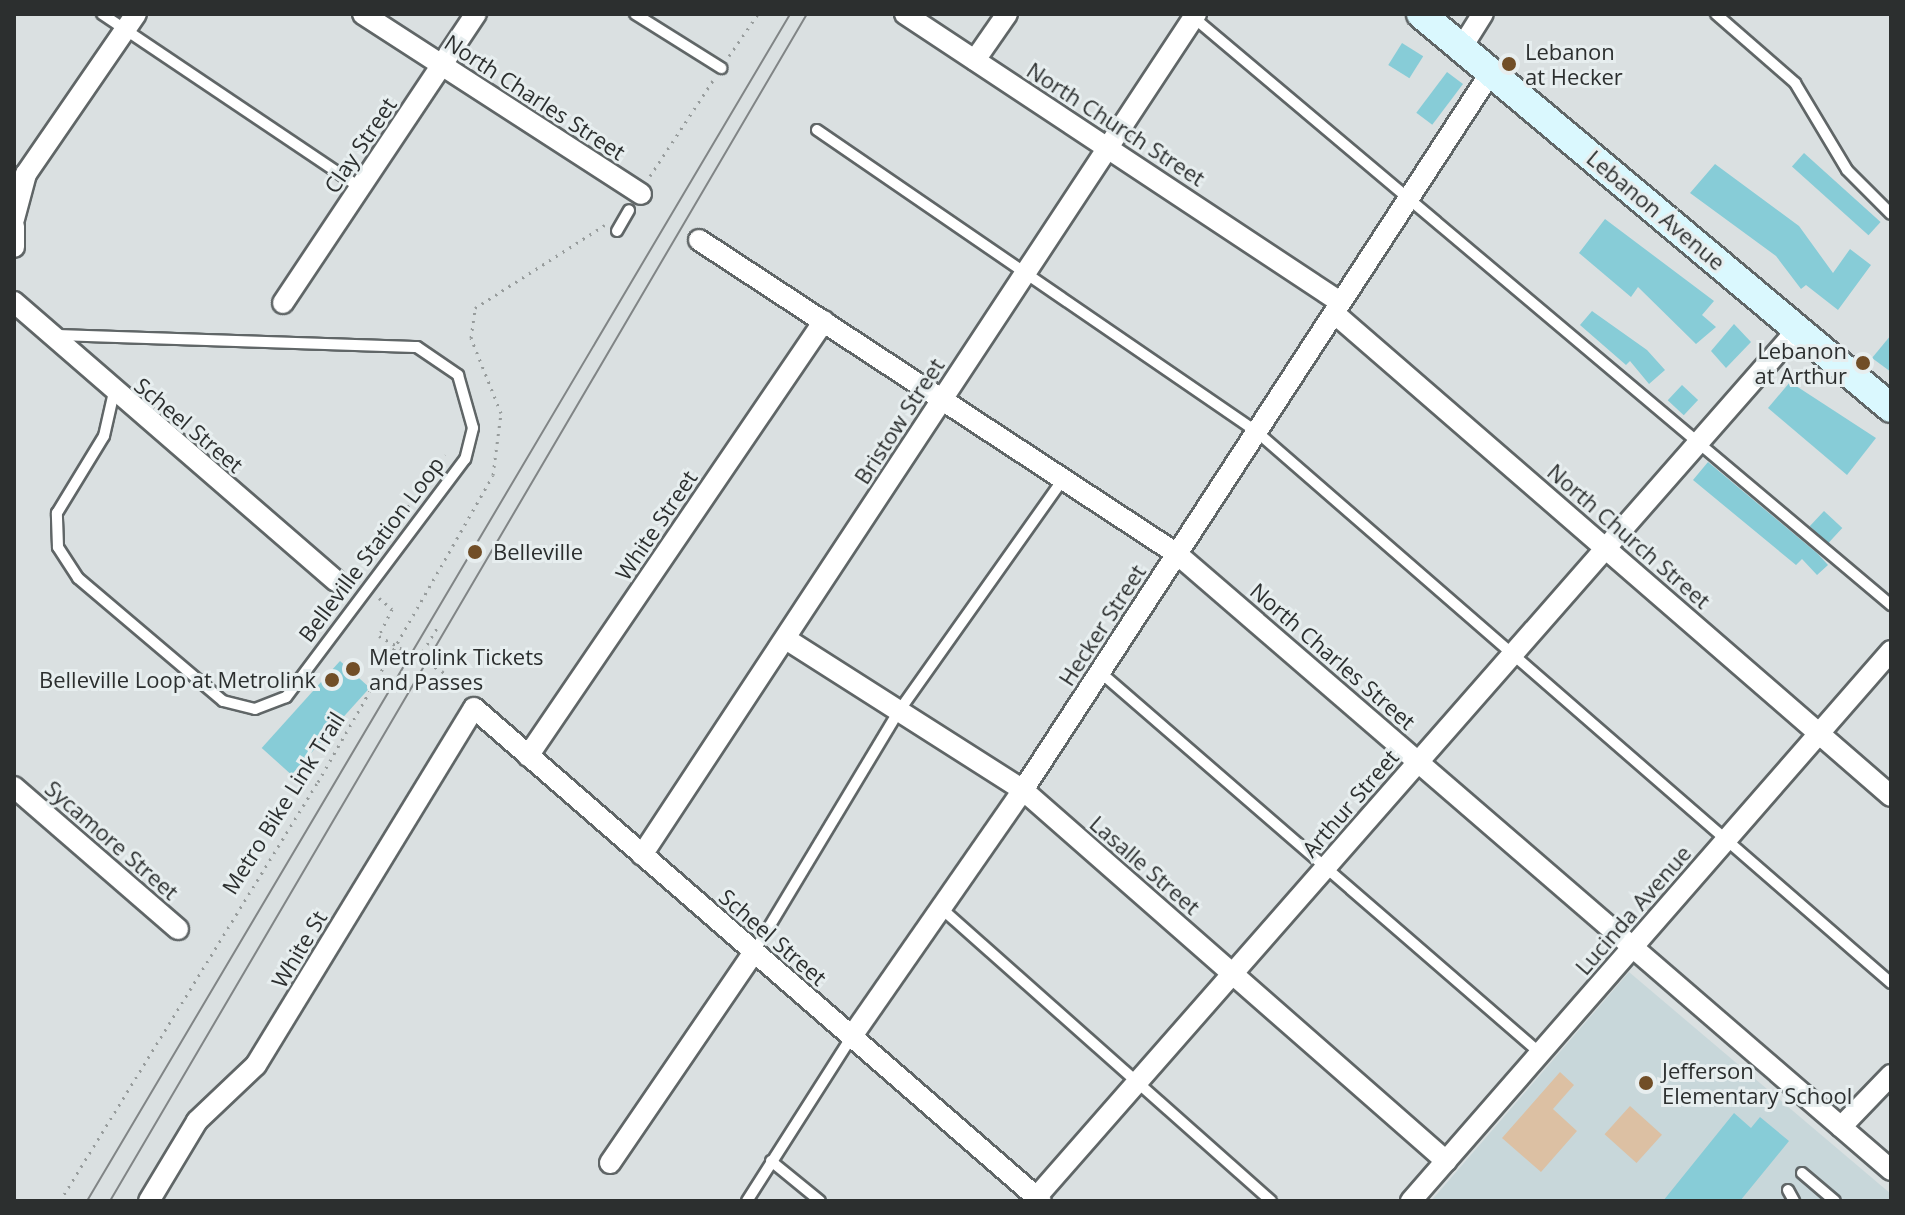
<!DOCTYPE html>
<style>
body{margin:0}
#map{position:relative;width:1905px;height:1215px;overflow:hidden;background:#dae0e1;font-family:"Open Sans",sans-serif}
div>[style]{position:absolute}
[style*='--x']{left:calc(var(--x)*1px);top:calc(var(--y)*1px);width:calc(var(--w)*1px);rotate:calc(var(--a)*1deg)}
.built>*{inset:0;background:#c8d7da}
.green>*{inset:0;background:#dcc0a3;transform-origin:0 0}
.building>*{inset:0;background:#87ccd7;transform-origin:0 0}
.path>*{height:3px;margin-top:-1.5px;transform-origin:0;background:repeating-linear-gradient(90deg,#979c9c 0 2px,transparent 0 8px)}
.roads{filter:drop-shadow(2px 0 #606667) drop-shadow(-2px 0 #606667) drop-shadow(0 2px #606667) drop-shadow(0 -2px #606667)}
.lane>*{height:10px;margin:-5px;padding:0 5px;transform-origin:5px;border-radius:5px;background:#fff}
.street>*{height:20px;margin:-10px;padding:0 10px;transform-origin:10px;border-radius:10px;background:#fff}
.secondary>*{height:28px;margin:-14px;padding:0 14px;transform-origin:14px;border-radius:14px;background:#daf8fe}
.tram>*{height:2px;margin:-1px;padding:0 1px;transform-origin:1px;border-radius:1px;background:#818586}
.dots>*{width:22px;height:22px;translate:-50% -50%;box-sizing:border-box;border:4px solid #e7eeef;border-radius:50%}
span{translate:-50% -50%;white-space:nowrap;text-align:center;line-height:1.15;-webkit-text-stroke:6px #e7eeef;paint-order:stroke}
.poi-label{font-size:22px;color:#2c2f2f}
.left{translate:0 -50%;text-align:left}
.right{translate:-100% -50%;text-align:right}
.street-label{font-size:22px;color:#2c2f2f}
.frame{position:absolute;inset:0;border:16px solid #2c2f2f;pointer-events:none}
</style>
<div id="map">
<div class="built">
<i style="clip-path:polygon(1629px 972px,1891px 1194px,1891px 1201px,1431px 1201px)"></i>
</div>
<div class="green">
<i style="clip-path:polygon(1560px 1072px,1574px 1085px,1553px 1109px,1577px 1131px,1541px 1172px,1502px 1138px)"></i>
<i style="left:1630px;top:1106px;width:43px;height:38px;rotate:42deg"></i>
</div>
<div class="building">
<i style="left:1402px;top:43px;width:25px;height:26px;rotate:32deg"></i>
<i style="left:1447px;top:72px;width:20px;height:51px;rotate:37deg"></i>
<i style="left:1804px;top:153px;width:103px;height:18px;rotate:42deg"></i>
<i style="clip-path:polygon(1715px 164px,1799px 226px,1833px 273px,1850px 249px,1871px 265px,1838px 310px,1806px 285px,1801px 289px,1776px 256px,1690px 193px)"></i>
<i style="clip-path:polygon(1605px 219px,1714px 301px,1702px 315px,1716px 327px,1696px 344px,1638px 287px,1631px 297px,1579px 253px)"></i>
<i style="clip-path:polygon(1592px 311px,1647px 350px,1665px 370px,1649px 384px,1630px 361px,1626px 365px,1580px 325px)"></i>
<i style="clip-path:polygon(1734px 324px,1751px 342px,1726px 368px,1711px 351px)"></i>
<i style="clip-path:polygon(1891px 335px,1891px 372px,1872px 358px)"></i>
<i style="clip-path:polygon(1790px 382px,1876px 438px,1847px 475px,1768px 408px)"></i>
<i style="left:1682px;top:385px;width:22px;height:21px;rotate:43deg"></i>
<i style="clip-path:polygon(1708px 462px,1818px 554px,1828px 565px,1817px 575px,1802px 559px,1796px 565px,1693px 480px)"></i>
<i style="left:1824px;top:511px;width:25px;height:21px;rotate:43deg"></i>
<i style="left:340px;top:661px;width:40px;height:117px;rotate:42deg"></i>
<i style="clip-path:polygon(1734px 1113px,1751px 1128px,1760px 1117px,1789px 1141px,1740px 1201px,1663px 1201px)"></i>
</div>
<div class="path">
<i style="--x:729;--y:56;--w:51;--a:-55.4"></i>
<i style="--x:650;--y:176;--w:116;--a:-56.6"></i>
<i style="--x:356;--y:578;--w:152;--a:-54.1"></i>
<i style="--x:379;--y:598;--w:17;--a:40"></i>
<i style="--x:392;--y:609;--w:30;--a:116"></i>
<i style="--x:379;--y:636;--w:72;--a:29.1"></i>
<i style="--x:442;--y:671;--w:29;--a:49"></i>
<i style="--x:327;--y:617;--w:21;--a:-55"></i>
<i style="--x:419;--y:658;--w:35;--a:-59"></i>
<i style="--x:60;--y:1201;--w:492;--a:-58.4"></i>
<i style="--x:318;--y:782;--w:353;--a:-60.3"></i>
<i style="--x:493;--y:475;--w:63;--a:-82.6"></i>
<i style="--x:501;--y:413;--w:81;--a:-111.8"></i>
<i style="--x:471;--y:338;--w:30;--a:-82"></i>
<i style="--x:475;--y:308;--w:154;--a:-32.6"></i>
</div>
<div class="roads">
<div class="lane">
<i style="--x:102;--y:14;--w:312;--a:33.9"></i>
<i style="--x:635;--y:14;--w:102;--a:32.1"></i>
<i style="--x:1716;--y:14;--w:105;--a:41.1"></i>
<i style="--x:1795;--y:83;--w:101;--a:59.1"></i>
<i style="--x:1847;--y:170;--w:62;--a:45"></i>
<i style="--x:1193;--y:17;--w:913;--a:40.11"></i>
<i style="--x:817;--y:130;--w:534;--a:34.46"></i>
<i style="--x:1257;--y:432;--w:840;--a:40.99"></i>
<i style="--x:617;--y:231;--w:24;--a:-60"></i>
<i style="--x:55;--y:335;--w:362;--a:1.9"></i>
<i style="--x:417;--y:347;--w:50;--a:34.3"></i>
<i style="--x:458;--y:375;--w:55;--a:74.2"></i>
<i style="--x:473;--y:428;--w:32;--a:104"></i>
<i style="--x:465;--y:459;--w:298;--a:126.9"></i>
<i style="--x:286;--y:697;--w:33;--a:159"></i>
<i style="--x:255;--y:709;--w:33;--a:-166"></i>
<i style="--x:223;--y:701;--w:190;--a:-139.7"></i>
<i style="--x:78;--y:578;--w:37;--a:-123"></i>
<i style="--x:58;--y:547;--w:34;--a:-92"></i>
<i style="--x:57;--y:513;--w:90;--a:-58.6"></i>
<i style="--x:104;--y:436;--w:45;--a:-77.2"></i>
<i style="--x:1100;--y:672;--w:582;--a:40.89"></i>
<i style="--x:941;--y:908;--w:441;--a:41.6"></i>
<i style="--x:754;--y:952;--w:281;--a:-59"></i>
<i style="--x:899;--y:711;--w:284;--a:-54.7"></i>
<i style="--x:771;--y:1161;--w:63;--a:39.2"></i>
<i style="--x:1802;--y:1173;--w:43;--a:40.3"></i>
<i style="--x:1788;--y:1190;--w:13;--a:61"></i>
<i style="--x:747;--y:1201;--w:196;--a:-57.5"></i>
</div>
<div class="street">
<i style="--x:363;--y:14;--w:331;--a:32.9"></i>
<i style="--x:905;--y:14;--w:522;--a:33.51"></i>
<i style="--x:1462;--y:47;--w:39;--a:-58"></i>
<i style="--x:975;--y:60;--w:56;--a:-55.2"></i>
<i style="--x:14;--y:219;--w:47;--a:-75.1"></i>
<i style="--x:26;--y:174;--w:194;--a:-55.5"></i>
<i style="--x:14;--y:226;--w:21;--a:90"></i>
<i style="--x:699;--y:240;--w:572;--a:33.3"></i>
<i style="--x:1177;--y:554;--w:943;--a:40.79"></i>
<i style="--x:14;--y:302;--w:426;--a:40.9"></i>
<i style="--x:283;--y:303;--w:348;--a:-56.3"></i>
<i style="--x:1334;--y:313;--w:737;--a:40.93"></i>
<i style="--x:786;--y:639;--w:281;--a:32.5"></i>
<i style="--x:1023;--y:790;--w:563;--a:41.25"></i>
<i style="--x:528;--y:756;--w:526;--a:-55.77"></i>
<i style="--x:14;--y:787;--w:217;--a:40.9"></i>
<i style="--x:642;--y:855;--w:1007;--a:-56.63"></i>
<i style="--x:852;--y:1036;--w:300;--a:-55.2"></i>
<i style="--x:1023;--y:790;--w:857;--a:-56.9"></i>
<i style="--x:1841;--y:1127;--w:72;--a:-46.1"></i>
<i style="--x:610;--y:1163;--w:255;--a:-55.7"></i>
<i style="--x:149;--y:1201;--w:93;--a:-59"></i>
<i style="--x:197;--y:1121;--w:81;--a:-43.5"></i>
<i style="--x:256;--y:1065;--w:418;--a:-58.6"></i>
<i style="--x:474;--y:708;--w:751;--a:41.01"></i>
<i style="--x:1033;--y:1201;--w:1160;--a:-48.74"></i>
<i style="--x:1411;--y:1201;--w:730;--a:-48.89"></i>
</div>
<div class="secondary">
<i style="--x:1421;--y:14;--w:613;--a:39.97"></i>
</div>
</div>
<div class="tram">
<i style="--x:87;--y:1201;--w:1380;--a:-59.36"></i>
<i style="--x:110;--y:1201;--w:1377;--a:-59.58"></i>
</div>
<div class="dots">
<i style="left:1509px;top:64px;background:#714e27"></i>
<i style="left:1863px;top:363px;background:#714e27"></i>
<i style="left:475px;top:552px;background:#714e27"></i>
<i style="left:353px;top:669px;background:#714e27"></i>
<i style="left:332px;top:680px;background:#714e27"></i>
<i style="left:1646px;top:1083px;background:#714e27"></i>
</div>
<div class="poi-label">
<span class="left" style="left:1525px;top:64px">Lebanon<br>at Hecker</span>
<span class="right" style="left:1847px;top:363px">Lebanon<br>at Arthur</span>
<span class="left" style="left:493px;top:552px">Belleville</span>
<span class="left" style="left:369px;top:669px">Metrolink Tickets<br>and Passes</span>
<span class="right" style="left:316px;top:680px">Belleville Loop at Metrolink</span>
<span class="left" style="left:1662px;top:1083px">Jefferson<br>Elementary School</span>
</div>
<div class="street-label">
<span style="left:535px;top:97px;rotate:33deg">North Charles Street</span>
<span style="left:1116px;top:124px;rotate:33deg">North Church Street</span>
<span style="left:360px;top:145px;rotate:-56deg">Clay Street</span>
<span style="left:1656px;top:210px;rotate:40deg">Lebanon Avenue</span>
<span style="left:899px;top:421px;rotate:-57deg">Bristow Street</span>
<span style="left:189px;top:425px;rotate:40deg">Scheel Street</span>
<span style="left:656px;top:525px;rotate:-56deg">White Street</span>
<span style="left:1629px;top:536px;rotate:41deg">North Church Street</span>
<span style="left:371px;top:549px;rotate:-53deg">Belleville Station Loop</span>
<span style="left:1102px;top:625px;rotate:-57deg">Hecker Street</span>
<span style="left:1333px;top:656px;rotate:41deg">North Charles Street</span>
<span style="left:283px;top:803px;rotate:-58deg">Metro Bike Link Trail</span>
<span style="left:1350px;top:803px;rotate:-49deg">Arthur Street</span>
<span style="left:112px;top:840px;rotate:41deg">Sycamore Street</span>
<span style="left:1145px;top:865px;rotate:41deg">Lasalle Street</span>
<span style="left:1633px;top:910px;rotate:-49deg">Lucinda Avenue</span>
<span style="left:773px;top:937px;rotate:41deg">Scheel Street</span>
<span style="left:299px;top:949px;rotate:-59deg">White St</span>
</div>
<div class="frame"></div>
</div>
